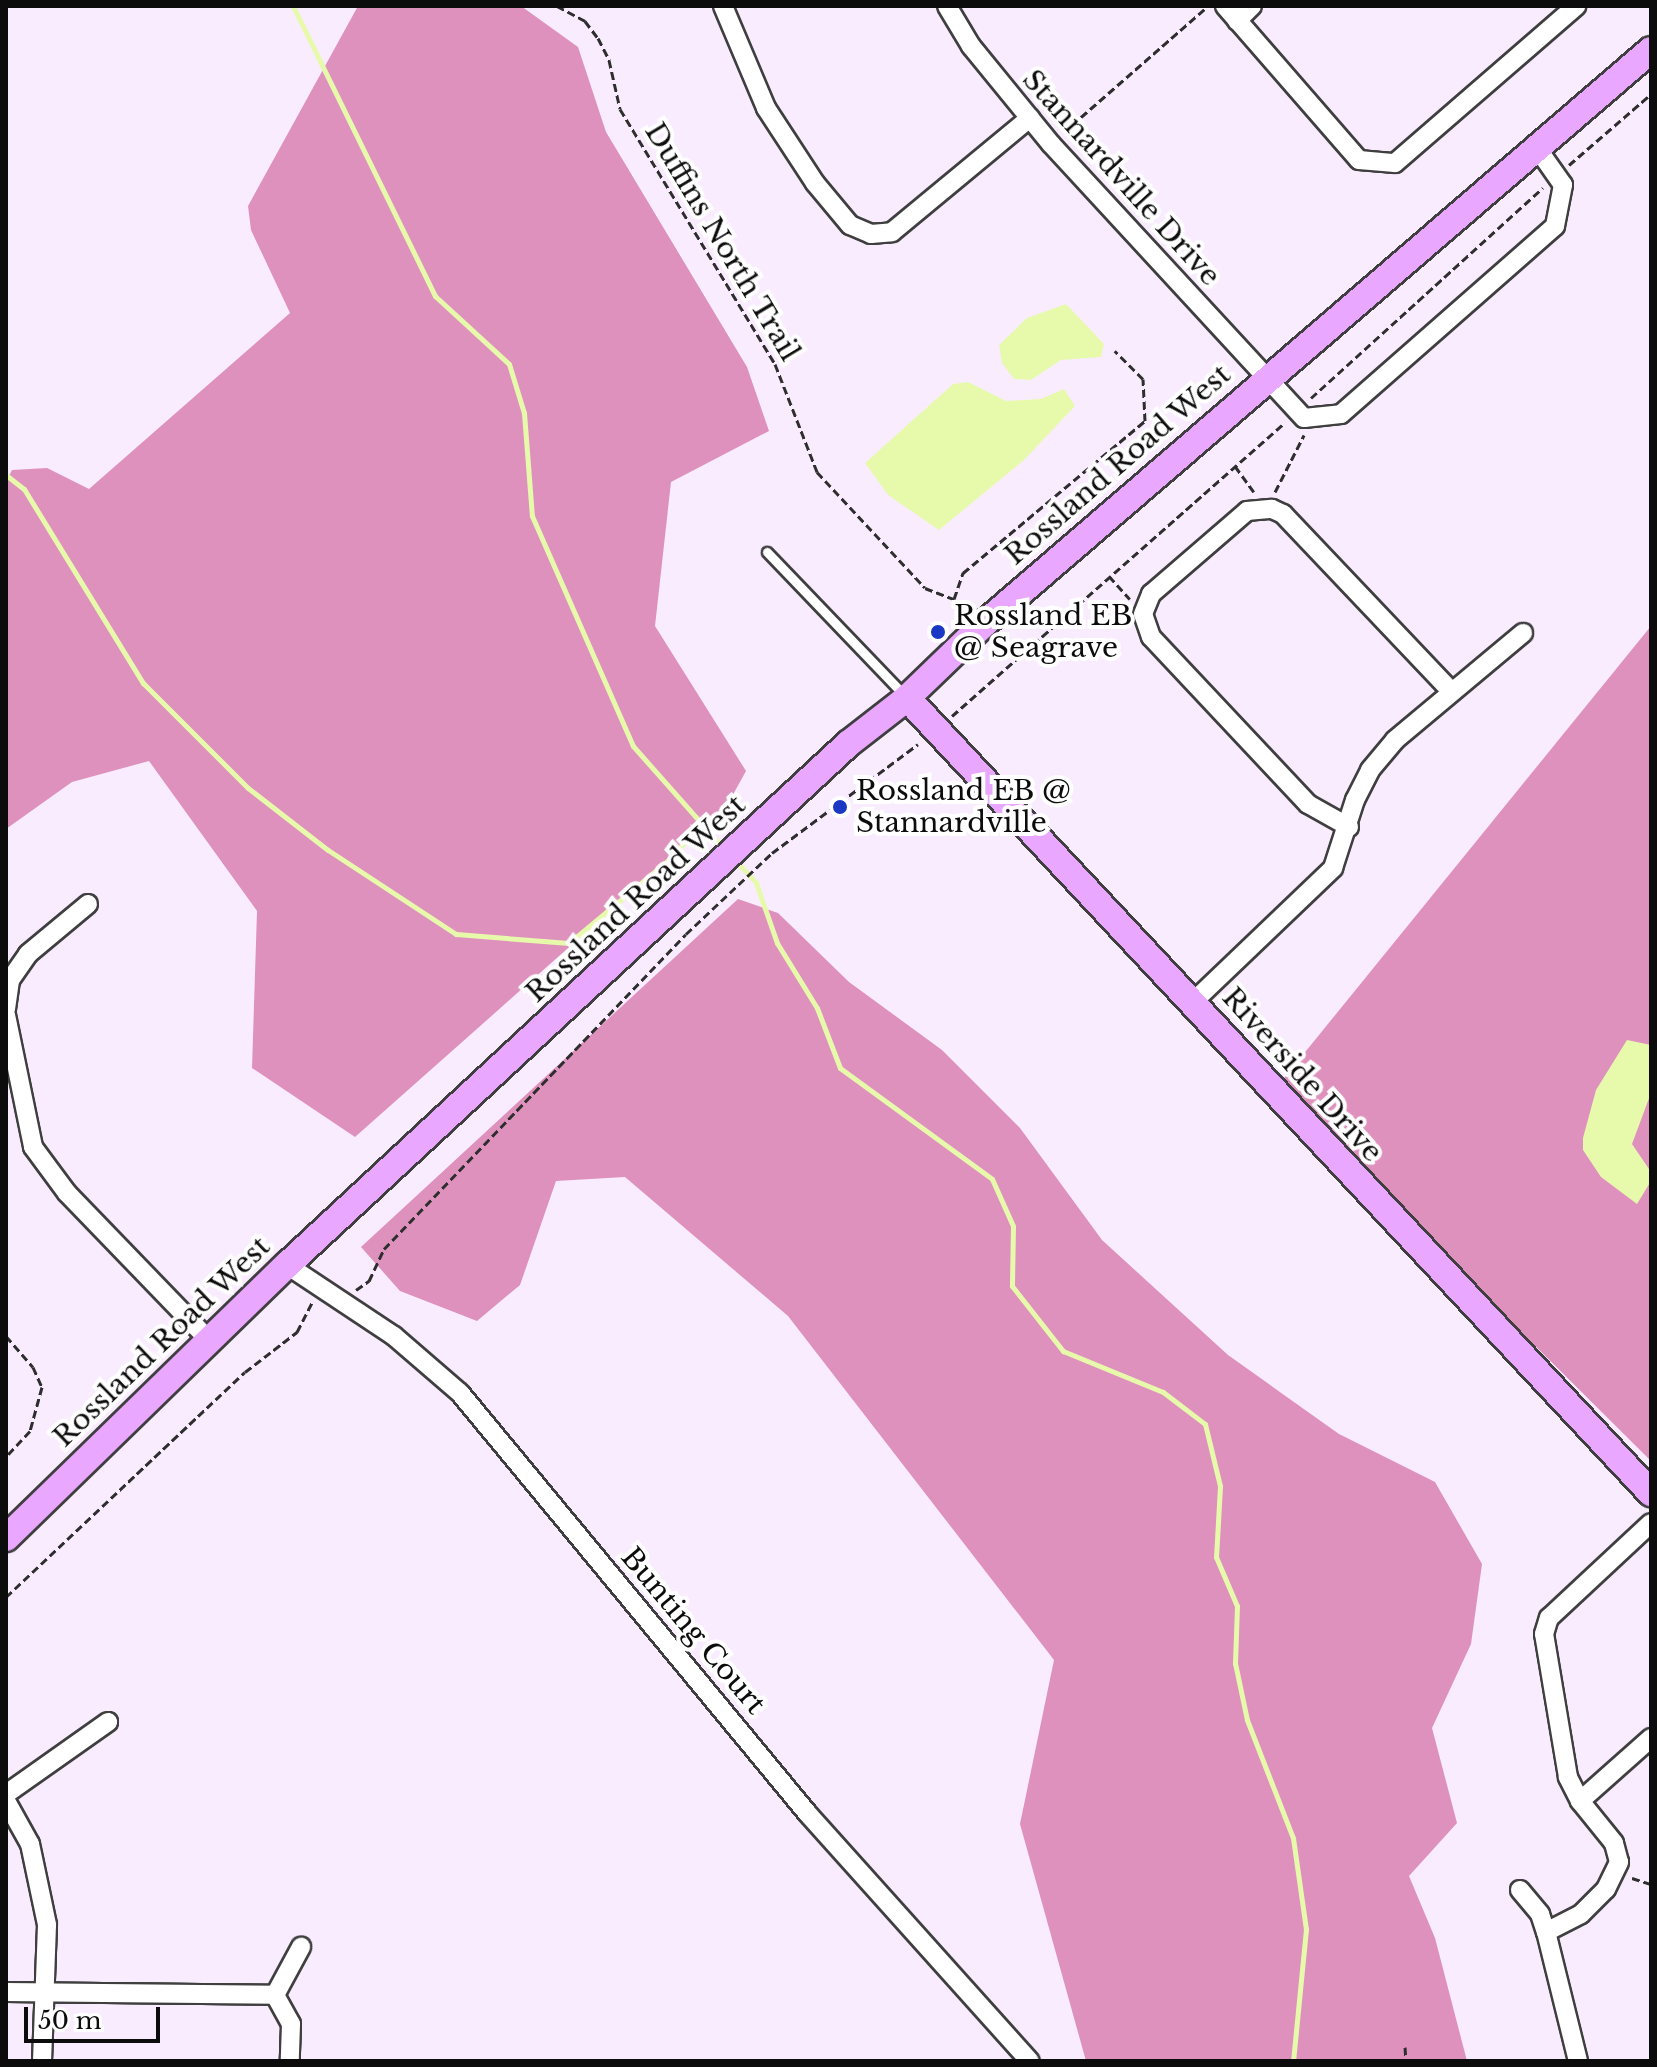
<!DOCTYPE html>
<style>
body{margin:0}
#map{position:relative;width:1657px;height:2067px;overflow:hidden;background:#f9ecff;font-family:"Libre Baskerville",serif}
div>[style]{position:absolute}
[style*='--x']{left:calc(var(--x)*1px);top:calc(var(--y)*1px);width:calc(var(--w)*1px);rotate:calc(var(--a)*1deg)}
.forest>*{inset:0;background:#de91bd}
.water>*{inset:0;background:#e7faac}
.stream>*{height:5px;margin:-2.5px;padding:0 2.5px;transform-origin:2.5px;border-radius:2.5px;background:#e7faac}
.path>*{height:3px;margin-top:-1.5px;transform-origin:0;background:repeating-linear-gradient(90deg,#2e2e2e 0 8px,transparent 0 12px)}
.roads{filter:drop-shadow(2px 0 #3f3f3f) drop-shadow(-2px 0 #3f3f3f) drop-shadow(0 2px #3f3f3f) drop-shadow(0 -2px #3f3f3f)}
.lane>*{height:9px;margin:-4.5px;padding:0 4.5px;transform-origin:4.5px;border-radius:4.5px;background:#fff}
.street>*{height:18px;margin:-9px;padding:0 9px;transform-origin:9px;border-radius:9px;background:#fff}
.secondary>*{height:26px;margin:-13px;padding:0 13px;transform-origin:13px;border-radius:13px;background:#eaa7ff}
.dots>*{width:22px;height:22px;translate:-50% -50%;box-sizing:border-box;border:4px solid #fff;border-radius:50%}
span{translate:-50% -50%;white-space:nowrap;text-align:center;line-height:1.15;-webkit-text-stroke:8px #fff;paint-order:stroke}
.street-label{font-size:28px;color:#0c0c0c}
.poi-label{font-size:28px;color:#0c0c0c}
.left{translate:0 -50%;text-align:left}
.frame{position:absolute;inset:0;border:8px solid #0c0c0c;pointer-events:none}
.scale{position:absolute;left:24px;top:2007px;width:136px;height:36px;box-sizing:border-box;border:4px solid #0c0c0c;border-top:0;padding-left:10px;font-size:24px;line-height:28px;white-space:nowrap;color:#0c0c0c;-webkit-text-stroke:6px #fff;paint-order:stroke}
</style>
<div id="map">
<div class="forest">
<i style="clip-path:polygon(358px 6px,521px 6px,578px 47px,606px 132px,747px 367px,769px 431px,671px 482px,655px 626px,746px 771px,725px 809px,355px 1137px,252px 1068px,257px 911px,149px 761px,72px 782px,6px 829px,6px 482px,12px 470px,47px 468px,89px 489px,290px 313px,251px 230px,248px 206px)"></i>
<i style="clip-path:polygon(1651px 626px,1651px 1461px,1276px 1088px)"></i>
<i style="clip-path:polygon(738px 899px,778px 913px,849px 982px,942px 1050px,1020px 1128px,1102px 1240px,1228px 1355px,1339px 1434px,1435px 1482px,1482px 1564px,1471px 1644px,1432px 1728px,1457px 1823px,1409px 1876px,1435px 1938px,1467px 2061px,1086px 2061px,1020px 1824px,1054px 1660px,788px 1316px,625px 1177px,556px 1181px,520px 1285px,477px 1321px,400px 1291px,361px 1247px)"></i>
</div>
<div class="water">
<i style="clip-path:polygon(1066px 304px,1104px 344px,1101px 357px,1061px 360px,1031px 380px,1014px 379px,1002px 363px,999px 345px,1027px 318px)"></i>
<i style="clip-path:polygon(968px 382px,1006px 401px,1041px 399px,1064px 389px,1075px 406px,1024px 460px,939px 530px,888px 495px,865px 463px,953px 384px)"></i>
<i style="clip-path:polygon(1627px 1040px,1651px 1045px,1651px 1093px,1632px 1144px,1651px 1172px,1651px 1181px,1637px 1204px,1601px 1177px,1583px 1150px,1583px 1138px,1596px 1090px)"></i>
</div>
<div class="stream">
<i style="--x:293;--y:6;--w:323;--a:63.9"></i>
<i style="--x:435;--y:296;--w:100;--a:42.6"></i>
<i style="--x:509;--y:364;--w:51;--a:73"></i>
<i style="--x:524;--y:413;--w:103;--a:85.6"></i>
<i style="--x:532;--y:516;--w:251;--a:66.3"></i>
<i style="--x:633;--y:746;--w:137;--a:48.5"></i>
<i style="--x:6;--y:475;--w:23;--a:38"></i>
<i style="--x:24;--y:489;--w:228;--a:58.5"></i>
<i style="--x:143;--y:683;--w:148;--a:45"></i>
<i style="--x:248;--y:788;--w:101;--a:37.8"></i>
<i style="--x:328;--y:850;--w:153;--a:33.3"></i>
<i style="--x:456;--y:934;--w:113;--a:4.6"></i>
<i style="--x:569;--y:943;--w:134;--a:-39.9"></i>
<i style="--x:672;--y:857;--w:43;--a:-49.7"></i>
<i style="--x:734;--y:859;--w:33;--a:47"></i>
<i style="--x:756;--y:883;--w:64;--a:70.7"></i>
<i style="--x:777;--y:943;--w:76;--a:58.4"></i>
<i style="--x:817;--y:1008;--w:64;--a:69"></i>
<i style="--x:840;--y:1068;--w:188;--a:36.1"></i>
<i style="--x:992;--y:1179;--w:51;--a:65.9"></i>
<i style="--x:1013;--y:1226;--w:60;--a:91"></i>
<i style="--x:1012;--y:1286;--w:83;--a:51.9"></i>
<i style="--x:1063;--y:1351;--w:108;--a:22.3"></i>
<i style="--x:1163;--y:1392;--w:53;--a:37.3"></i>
<i style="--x:1205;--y:1424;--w:64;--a:76.4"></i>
<i style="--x:1220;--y:1486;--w:71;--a:93.2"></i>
<i style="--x:1216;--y:1557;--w:53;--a:66.8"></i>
<i style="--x:1237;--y:1606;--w:57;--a:92"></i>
<i style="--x:1235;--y:1663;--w:58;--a:78.1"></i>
<i style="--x:1247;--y:1720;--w:127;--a:68.7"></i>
<i style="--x:1293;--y:1838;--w:92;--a:81.9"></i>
<i style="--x:1306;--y:1929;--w:133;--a:95.6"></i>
</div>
<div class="path">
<i style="--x:557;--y:6;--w:32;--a:28"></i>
<i style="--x:585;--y:21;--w:21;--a:53"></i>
<i style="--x:598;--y:38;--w:25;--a:63"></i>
<i style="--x:609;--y:60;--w:50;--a:77.3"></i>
<i style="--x:620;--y:109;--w:298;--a:58.7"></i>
<i style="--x:775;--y:364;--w:116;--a:68.7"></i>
<i style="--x:817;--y:472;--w:158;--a:47"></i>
<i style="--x:925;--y:588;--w:31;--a:21"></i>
<i style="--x:954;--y:599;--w:28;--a:-71"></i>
<i style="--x:963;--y:573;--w:237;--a:-39.9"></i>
<i style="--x:1145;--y:421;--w:42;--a:-92.7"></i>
<i style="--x:1143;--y:379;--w:40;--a:-135"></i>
<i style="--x:1072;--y:125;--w:181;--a:-41.2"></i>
<i style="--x:1569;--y:165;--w:108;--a:-40.9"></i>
<i style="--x:1311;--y:398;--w:313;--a:-42.2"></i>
<i style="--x:1235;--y:466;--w:32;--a:54"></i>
<i style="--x:1275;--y:492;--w:64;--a:-63"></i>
<i style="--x:1109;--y:576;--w:31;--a:48"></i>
<i style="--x:952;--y:716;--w:444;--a:-41.4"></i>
<i style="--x:356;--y:1290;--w:16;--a:-35"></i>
<i style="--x:369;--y:1281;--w:35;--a:-65"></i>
<i style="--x:384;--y:1249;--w:436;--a:-46.2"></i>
<i style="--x:686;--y:934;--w:118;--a:-43.3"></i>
<i style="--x:772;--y:853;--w:182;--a:-36.7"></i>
<i style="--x:6;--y:1336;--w:41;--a:48.9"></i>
<i style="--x:33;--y:1367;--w:22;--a:66"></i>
<i style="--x:42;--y:1387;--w:46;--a:105.3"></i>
<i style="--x:30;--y:1431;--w:35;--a:133"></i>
<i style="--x:6;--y:1597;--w:328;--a:-43.3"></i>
<i style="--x:245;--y:1372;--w:66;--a:-37.6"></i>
<i style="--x:297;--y:1332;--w:33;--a:-63"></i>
<i style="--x:1632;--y:1878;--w:20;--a:18"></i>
<i style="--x:1405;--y:2047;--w:14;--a:86"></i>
</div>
<div class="roads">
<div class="lane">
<i style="--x:767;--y:552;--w:199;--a:46.2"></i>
</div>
<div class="street">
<i style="--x:723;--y:6;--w:111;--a:67.1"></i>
<i style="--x:766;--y:108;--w:90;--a:56.8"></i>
<i style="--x:815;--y:183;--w:55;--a:50.2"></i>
<i style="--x:850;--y:225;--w:23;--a:23"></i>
<i style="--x:871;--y:234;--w:21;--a:-5"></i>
<i style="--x:892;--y:232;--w:179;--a:-39.6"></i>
<i style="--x:947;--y:6;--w:47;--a:59"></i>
<i style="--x:971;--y:46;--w:127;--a:50.8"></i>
<i style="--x:1051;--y:144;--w:373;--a:47.3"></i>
<i style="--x:1304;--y:418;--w:37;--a:-6"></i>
<i style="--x:1341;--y:414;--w:285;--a:-41.3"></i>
<i style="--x:1555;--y:226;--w:42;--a:-79"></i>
<i style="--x:1563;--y:185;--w:45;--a:-125.1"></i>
<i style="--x:1225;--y:6;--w:204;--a:49"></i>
<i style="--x:1359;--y:160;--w:36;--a:5"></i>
<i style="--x:1395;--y:163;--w:240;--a:-40.9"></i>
<i style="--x:1237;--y:21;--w:21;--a:-45"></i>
<i style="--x:1349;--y:827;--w:47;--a:-150.7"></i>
<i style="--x:1308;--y:804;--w:229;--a:-133.2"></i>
<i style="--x:1151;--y:637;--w:24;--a:-109"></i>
<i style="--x:1143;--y:614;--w:22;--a:-68"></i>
<i style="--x:1151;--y:594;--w:127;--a:-40.8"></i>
<i style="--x:1247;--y:511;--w:25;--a:-5"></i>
<i style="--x:1272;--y:509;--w:12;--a:24"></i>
<i style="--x:1283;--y:514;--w:244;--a:46.5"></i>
<i style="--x:1193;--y:1002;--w:194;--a:-43.7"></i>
<i style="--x:1333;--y:868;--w:71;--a:-72.1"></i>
<i style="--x:1355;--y:800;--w:34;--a:-63"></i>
<i style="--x:1370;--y:770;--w:39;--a:-50"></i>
<i style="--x:1395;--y:740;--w:167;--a:-39.9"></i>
<i style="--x:6;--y:1009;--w:29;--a:-82"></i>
<i style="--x:10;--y:980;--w:32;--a:-55"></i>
<i style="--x:28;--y:954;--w:78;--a:-39.8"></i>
<i style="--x:6;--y:1015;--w:135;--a:78.4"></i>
<i style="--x:33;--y:1147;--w:57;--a:53.5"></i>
<i style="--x:67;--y:1193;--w:204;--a:46"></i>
<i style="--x:287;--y:1265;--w:128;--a:33.6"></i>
<i style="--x:394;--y:1336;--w:87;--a:40.8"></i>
<i style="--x:460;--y:1393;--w:546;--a:50.42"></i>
<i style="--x:808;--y:1814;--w:332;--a:48.1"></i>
<i style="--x:6;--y:1794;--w:125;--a:-35.2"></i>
<i style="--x:6;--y:1801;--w:49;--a:60.8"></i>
<i style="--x:30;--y:1844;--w:83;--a:78.1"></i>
<i style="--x:47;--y:1925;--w:136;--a:92.1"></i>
<i style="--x:1580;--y:1801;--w:95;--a:-41.6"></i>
<i style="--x:1520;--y:1890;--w:31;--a:50"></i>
<i style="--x:1540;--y:1914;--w:19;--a:72"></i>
<i style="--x:6;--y:1992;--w:269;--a:0.6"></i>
<i style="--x:275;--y:1995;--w:33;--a:61"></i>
<i style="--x:291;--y:2024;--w:37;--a:92"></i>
<i style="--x:275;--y:1995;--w:55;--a:-61.6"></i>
<i style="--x:1578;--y:2061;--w:133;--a:-103.9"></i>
<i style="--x:1546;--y:1932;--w:39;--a:-27"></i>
<i style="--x:1581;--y:1914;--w:35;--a:-45"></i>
<i style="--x:1606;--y:1889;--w:30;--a:-64"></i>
<i style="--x:1619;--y:1862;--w:20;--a:-105"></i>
<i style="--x:1614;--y:1843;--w:54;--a:-129"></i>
<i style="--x:1580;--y:1801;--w:27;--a:-117"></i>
<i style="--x:1568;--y:1777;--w:145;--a:-99.5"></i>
<i style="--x:1544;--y:1634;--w:17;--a:-73"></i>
<i style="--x:1549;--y:1618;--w:139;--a:-43"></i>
</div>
<div class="secondary">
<i style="--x:907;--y:698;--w:1089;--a:46.9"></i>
<i style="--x:6;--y:1538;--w:392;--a:-44.2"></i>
<i style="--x:287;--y:1265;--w:766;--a:-42.88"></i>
<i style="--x:848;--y:744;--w:75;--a:-37.9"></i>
<i style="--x:907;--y:698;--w:110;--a:-43.9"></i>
<i style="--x:986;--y:622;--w:877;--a:-40.7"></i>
</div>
</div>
<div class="dots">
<i style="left:938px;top:632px;background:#1b38c5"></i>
<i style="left:840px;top:807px;background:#1b38c5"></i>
</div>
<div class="street-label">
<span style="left:1121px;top:178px;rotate:48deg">Stannardville Drive</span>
<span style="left:722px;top:242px;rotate:59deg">Duffins North Trail</span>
<span style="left:1118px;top:465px;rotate:-41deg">Rossland Road West</span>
<span style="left:636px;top:899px;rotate:-43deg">Rossland Road West</span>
<span style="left:1302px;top:1075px;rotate:48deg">Riverside Drive</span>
<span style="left:162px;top:1342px;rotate:-44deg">Rossland Road West</span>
<span style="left:693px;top:1631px;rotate:50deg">Bunting Court</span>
</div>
<div class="poi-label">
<span class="left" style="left:954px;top:632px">Rossland EB<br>@ Seagrave</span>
<span class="left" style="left:856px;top:807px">Rossland EB @<br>Stannardville</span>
</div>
<div class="frame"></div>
<div class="scale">50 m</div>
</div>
